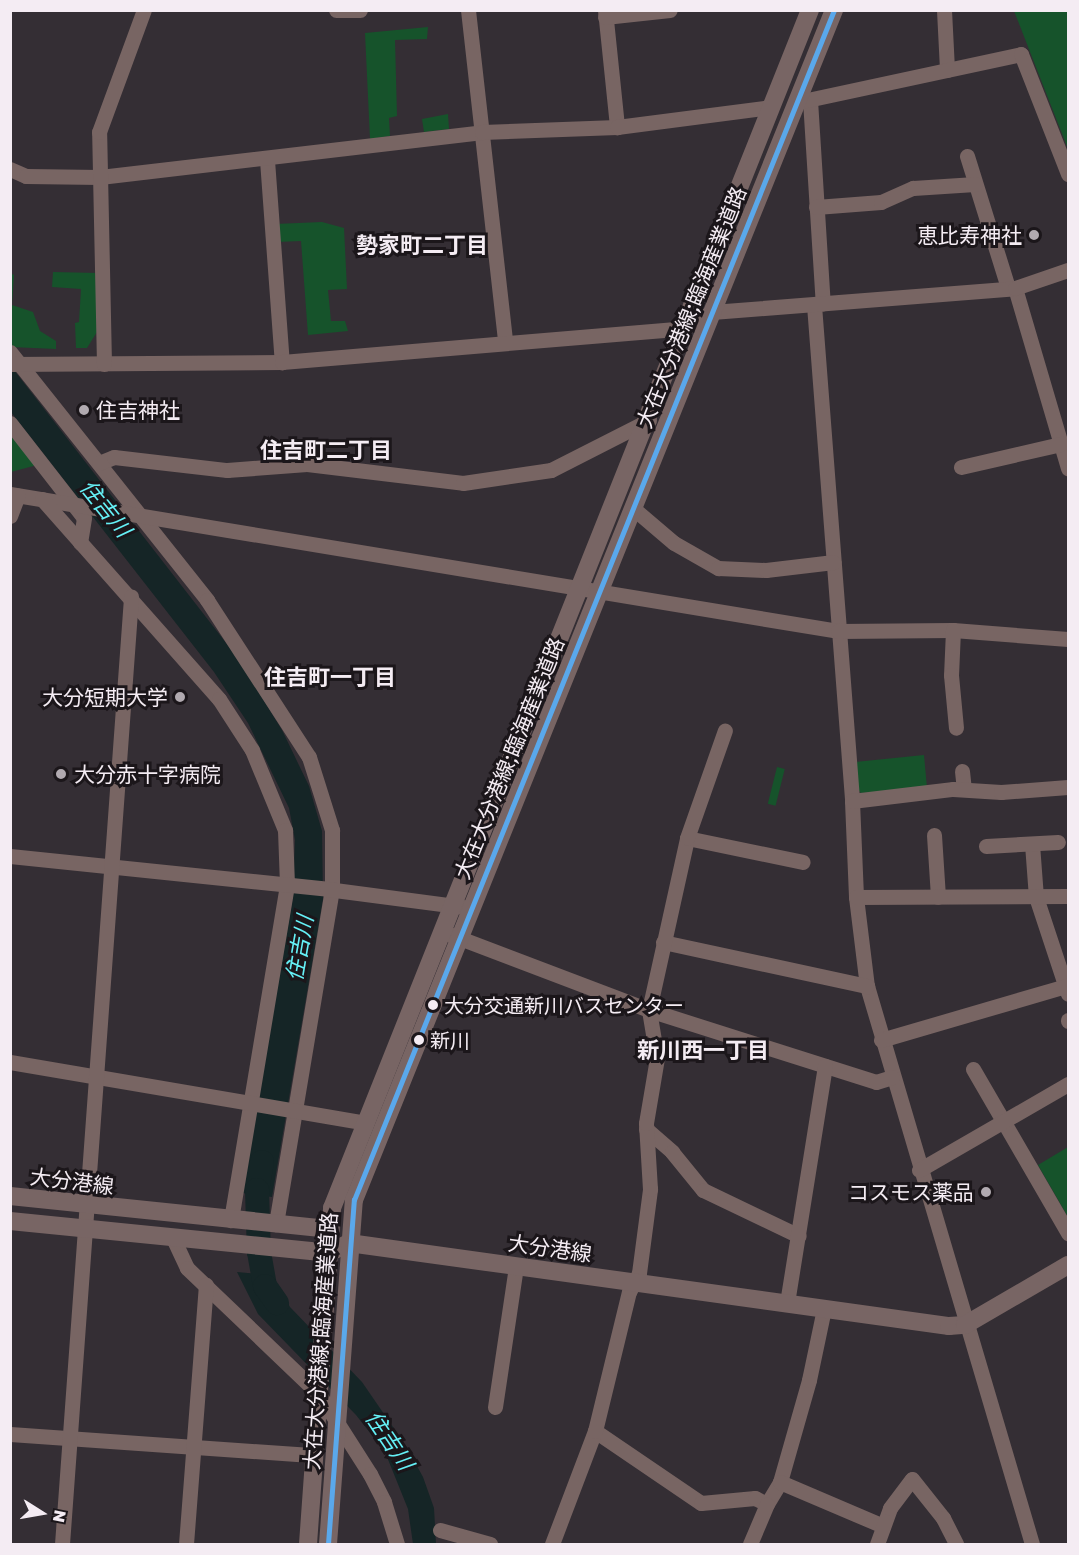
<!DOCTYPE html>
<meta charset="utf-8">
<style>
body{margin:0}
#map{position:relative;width:1079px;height:1555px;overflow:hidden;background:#342e34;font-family:"Golos Text","Noto Sans JP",sans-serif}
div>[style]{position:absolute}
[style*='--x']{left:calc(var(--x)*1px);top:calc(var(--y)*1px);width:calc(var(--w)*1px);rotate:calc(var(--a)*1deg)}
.green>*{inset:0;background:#16532b;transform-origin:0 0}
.water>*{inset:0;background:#152526}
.river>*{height:24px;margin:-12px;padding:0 12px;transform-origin:12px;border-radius:12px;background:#152526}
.minor>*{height:15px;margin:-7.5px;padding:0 7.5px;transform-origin:7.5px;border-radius:7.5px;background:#786563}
.major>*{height:18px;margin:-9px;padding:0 9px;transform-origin:9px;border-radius:9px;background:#786564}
.bus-1>*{height:4.5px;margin:-2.25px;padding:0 2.25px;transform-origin:2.25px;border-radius:2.25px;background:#5aa8eb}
.dots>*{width:16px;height:16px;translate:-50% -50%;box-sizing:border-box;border:3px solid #1b161a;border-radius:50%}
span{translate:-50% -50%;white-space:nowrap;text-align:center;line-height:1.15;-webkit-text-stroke:6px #1b161a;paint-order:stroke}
.bus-label{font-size:20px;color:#f4ecf3}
.left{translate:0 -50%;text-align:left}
.poi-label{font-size:21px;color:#f4ecf3}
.right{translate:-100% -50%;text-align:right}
.street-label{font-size:21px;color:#f4ecf3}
.neighbourhood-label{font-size:22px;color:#f4ecf3;font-weight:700}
.water-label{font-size:22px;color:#65f1f7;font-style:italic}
.frame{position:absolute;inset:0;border:12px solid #f4ecf3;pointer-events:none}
.north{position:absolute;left:12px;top:1483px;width:60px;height:60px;-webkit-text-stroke:4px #1b161a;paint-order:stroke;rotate:101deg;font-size:16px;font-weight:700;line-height:24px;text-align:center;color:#f4ecf3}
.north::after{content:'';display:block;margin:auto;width:21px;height:27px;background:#f4ecf3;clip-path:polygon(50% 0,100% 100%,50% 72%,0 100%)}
</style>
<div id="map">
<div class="green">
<i style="clip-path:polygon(1014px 11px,1068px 11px,1068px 149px)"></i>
<i style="clip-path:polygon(428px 27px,427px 39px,395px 40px,397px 116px,389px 118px,390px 136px,370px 139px,365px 33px)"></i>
<i style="clip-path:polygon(448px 114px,449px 129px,424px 132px,422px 119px)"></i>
<i style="clip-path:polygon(322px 222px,344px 228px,347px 289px,328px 290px,331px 321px,345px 321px,348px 331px,308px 335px,301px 241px,277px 242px,275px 224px)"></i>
<i style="clip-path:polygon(53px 272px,98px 273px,102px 324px,87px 348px,76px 348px,75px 323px,79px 322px,81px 289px,52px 287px)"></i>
<i style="clip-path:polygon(10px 273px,14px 275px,12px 305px,33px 312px,40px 331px,56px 341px,56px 349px,11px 347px)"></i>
<i style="clip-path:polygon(11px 426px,41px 464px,11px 472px)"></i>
<i style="clip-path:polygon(924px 755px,927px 788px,861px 793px,857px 789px,855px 762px)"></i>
<i style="left:777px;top:767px;width:8px;height:38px;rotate:14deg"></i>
<i style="clip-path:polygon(1068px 1147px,1068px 1217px,1038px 1165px)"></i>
</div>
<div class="water">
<i style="clip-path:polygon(10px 365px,237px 657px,282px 730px,309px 786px,322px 831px,323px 899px,272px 1197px,242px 1193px,293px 897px,295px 840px,289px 808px,248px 723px,214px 672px,11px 412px)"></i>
<i style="clip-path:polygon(237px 1272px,272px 1275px,290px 1307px,362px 1382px,406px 1446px,423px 1477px,434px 1508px,436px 1544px,413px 1544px,408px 1509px,385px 1452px,356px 1415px,258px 1314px)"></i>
</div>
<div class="river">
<i style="--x:262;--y:1162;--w:28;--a:100"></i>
<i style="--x:257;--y:1190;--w:62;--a:88.2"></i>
<i style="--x:259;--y:1252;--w:35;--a:80"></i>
<i style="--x:265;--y:1286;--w:21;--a:55"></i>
</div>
<div class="minor">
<i style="--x:336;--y:10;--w:24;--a:0"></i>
<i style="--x:468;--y:10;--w:334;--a:83.6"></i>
<i style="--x:605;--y:10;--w:118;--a:84.1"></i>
<i style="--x:944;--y:10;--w:60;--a:87.1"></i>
<i style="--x:605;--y:17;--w:65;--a:-6.1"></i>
<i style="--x:810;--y:100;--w:204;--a:86.4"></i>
<i style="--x:798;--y:102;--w:228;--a:-12.1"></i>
<i style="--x:1021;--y:54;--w:129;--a:68.6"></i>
<i style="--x:967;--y:156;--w:138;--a:72.7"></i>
<i style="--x:267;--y:160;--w:203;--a:85.8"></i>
<i style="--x:10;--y:169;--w:17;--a:24"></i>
<i style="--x:26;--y:176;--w:74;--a:0.8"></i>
<i style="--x:100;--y:177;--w:385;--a:-6.7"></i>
<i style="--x:482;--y:132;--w:135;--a:-2.1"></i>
<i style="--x:617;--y:127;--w:155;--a:-7.4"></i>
<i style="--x:816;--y:207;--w:65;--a:-4.4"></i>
<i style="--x:881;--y:202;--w:35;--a:-24"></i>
<i style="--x:913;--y:188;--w:62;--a:-3.7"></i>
<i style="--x:1015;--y:288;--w:188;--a:73.6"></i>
<i style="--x:814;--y:305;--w:497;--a:85.6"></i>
<i style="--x:852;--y:801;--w:96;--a:87.6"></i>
<i style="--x:856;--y:897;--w:90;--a:83"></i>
<i style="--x:867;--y:986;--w:582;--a:73.53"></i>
<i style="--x:10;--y:352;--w:317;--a:51.5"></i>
<i style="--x:207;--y:600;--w:187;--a:57"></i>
<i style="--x:309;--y:757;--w:77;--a:72.5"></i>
<i style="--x:332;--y:830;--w:59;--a:90"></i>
<i style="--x:332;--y:889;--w:340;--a:99.5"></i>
<i style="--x:10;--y:364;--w:272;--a:-0.4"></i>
<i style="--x:282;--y:362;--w:392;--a:-4.8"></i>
<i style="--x:673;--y:329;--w:11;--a:-5"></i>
<i style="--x:684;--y:328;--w:32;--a:-30"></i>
<i style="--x:712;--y:312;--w:304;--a:-4.5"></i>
<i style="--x:1015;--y:288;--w:56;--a:-18.8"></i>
<i style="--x:104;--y:364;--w:232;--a:-91.2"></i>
<i style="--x:99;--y:132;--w:130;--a:-69.8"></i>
<i style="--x:10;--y:423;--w:120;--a:52.1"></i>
<i style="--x:84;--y:518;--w:25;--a:99"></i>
<i style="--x:99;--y:463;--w:16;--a:-22"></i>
<i style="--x:114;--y:457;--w:114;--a:6.6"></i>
<i style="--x:227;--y:470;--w:80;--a:-4.3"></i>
<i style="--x:307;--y:464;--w:157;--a:6.9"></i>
<i style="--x:463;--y:483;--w:89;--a:-8.4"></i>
<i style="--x:551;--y:470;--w:110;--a:-27"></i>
<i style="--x:961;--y:467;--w:103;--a:-13"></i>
<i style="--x:10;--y:494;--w:839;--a:9.39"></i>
<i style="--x:838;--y:631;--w:115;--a:-0.5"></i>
<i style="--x:953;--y:630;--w:115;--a:4.5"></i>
<i style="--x:42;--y:499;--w:267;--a:48.5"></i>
<i style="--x:219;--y:699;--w:61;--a:57.1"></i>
<i style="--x:252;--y:750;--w:87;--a:67.6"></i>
<i style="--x:285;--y:830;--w:55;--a:87.9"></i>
<i style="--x:287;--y:885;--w:340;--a:99.5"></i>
<i style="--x:634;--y:509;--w:52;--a:40.4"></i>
<i style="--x:674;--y:543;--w:51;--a:29.6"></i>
<i style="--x:718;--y:568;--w:48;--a:2.4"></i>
<i style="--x:766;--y:570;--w:68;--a:-6.7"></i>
<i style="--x:10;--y:516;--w:22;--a:-69"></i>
<i style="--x:953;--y:630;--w:45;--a:92.5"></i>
<i style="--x:951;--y:675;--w:53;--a:84.6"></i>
<i style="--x:962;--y:771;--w:18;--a:84"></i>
<i style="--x:852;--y:801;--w:102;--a:-6.8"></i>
<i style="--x:953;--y:789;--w:48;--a:3.6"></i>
<i style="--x:1001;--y:792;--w:67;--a:-4.3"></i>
<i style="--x:934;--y:835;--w:62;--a:86.3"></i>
<i style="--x:687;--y:838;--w:118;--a:11.7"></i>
<i style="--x:1032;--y:844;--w:53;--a:85.7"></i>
<i style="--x:1036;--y:897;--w:102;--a:71.7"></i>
<i style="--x:986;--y:846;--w:72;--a:-3.2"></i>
<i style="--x:10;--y:856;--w:319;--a:5.9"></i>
<i style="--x:327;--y:889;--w:137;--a:7.5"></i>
<i style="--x:856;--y:897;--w:212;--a:-0.3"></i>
<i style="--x:449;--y:934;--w:214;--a:20.8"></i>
<i style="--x:649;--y:1010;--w:238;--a:17.6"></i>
<i style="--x:876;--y:1082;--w:17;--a:-17"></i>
<i style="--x:663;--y:942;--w:209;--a:12.2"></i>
<i style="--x:1068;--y:1020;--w:1;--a:90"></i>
<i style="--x:881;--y:1040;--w:193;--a:-16.3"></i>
<i style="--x:10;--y:1062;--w:361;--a:9.7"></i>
<i style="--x:973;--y:1069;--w:190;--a:59.9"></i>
<i style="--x:646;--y:1129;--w:35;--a:41"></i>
<i style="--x:672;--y:1152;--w:49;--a:50.8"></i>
<i style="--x:703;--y:1190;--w:106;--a:25.6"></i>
<i style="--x:919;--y:1170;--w:172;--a:-30"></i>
<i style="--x:173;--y:1238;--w:33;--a:65"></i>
<i style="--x:187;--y:1268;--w:182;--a:43.7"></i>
<i style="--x:319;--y:1394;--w:95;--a:57.5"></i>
<i style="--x:370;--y:1474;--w:31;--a:63"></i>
<i style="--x:384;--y:1502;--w:44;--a:72.8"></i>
<i style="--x:787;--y:1303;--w:240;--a:-80.9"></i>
<i style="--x:495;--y:1407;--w:143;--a:-81.5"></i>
<i style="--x:595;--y:1431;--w:128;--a:34.2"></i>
<i style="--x:701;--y:1503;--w:54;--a:-5.3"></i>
<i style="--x:755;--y:1498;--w:13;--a:27"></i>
<i style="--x:767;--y:1504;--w:26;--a:-59"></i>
<i style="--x:780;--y:1482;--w:106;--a:-74.1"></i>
<i style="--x:809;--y:1380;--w:73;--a:-78.1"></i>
<i style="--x:10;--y:1434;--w:305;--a:4"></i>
<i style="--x:780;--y:1482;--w:112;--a:23.1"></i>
<i style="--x:440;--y:1530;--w:52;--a:15.6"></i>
<i style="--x:62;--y:1544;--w:950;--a:-85.83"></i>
<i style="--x:186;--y:1544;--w:260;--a:-85.6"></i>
<i style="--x:552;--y:1544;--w:121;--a:-69.2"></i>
<i style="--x:595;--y:1431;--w:143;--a:-76.3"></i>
<i style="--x:629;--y:1292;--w:21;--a:-62"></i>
<i style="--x:639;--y:1273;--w:85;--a:-82.5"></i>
<i style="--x:650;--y:1189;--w:66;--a:-93.5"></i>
<i style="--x:646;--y:1123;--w:66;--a:-80.4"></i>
<i style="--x:657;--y:1058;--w:49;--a:-99.5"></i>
<i style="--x:649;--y:1010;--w:176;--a:-77.5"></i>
<i style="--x:687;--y:838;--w:114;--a:-70.6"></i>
<i style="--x:750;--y:1544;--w:43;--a:-67"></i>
<i style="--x:877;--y:1544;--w:38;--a:-70"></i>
<i style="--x:890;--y:1508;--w:36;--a:-53"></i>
<i style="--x:912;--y:1479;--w:50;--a:51.5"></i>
<i style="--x:943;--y:1518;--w:29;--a:63"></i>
</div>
<div class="major">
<i style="--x:10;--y:1196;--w:322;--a:5.9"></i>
<i style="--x:10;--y:1221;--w:320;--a:5.7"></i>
<i style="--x:328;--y:1253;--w:23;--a:-25"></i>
<i style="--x:349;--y:1243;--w:606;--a:7.88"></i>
<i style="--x:949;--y:1326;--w:16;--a:-4"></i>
<i style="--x:965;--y:1325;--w:119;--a:-30.2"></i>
<i style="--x:308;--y:1544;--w:337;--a:-85.9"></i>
<i style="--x:332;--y:1208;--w:1290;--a:-68.25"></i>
<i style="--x:328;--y:1544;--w:345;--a:-85.7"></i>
<i style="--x:354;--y:1200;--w:1283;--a:-68.03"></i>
</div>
<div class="bus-1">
<i style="--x:328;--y:1544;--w:345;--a:-85.7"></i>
<i style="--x:354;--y:1200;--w:1283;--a:-68.03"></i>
</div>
<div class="dots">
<i style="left:1034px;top:235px;background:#b1aab0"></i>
<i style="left:84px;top:410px;background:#b1aab0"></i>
<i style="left:180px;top:697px;background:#b1aab0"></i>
<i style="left:61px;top:774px;background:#b1aab0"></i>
<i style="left:433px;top:1005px;background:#f4ecf3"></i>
<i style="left:419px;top:1040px;background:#f4ecf3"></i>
<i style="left:986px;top:1192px;background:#b1aab0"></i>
</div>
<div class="bus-label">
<span class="left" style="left:444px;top:1005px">大分交通新川バスセンター</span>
<span class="left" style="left:430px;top:1040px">新川</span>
</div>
<div class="poi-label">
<span class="right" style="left:1022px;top:235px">恵比寿神社</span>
<span class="left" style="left:96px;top:410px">住吉神社</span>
<span class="right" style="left:168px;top:697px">大分短期大学</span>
<span class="left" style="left:74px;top:774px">大分赤十字病院</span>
<span class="right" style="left:974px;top:1192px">コスモス薬品</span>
</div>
<div class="street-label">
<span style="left:691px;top:307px;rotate:-68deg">大在大分港線;臨海産業道路</span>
<span style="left:509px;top:758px;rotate:-68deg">大在大分港線;臨海産業道路</span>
<span style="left:72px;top:1181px;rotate:7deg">大分港線</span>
<span style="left:550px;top:1248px;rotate:8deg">大分港線</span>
<span style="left:320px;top:1341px;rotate:-86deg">大在大分港線;臨海産業道路</span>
</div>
<div class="neighbourhood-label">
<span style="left:422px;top:245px">勢家町二丁目</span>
<span style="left:326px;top:450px">住吉町二丁目</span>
<span style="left:330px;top:677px">住吉町一丁目</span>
<span style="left:703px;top:1050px">新川西一丁目</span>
</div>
<div class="water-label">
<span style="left:106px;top:508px;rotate:51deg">住吉川</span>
<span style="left:299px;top:948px;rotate:-80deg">住吉川</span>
<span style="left:390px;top:1440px;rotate:56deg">住吉川</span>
</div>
<div class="frame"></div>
<div class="north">N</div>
</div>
